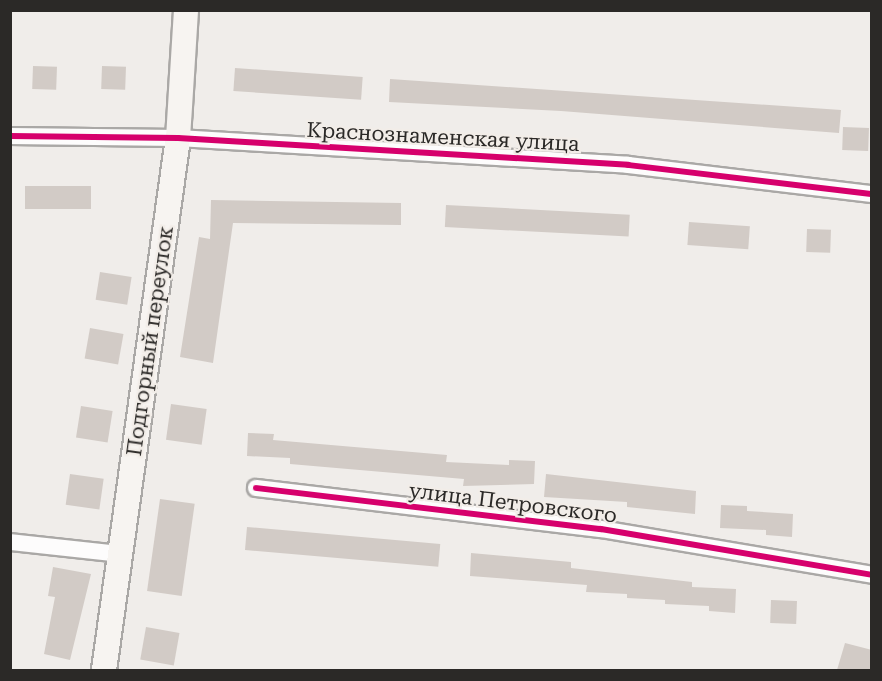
<!DOCTYPE html>
<meta charset="utf-8">
<style>
body{margin:0}
#map{position:relative;width:882px;height:681px;overflow:hidden;background:#f0edea;font-family:"Roboto Serif",serif}
div>[style]{position:absolute}
[style*='--x']{left:calc(var(--x)*1px);top:calc(var(--y)*1px);width:calc(var(--w)*1px);rotate:calc(var(--a)*1deg)}
.building>*{inset:0;background:#d2cbc6;transform-origin:0 0}
.roads{filter:drop-shadow(2px 0 #aaa8a6) drop-shadow(-2px 0 #aaa8a6) drop-shadow(0 2px #aaa8a6) drop-shadow(0 -2px #aaa8a6)}
.street>*{height:16px;margin:-8px;padding:0 8px;transform-origin:8px;border-radius:8px;background:#fdfcfc}
.secondary>*{height:24px;margin:-12px;padding:0 12px;transform-origin:12px;border-radius:12px;background:#f7f4f1}
.cycleway>*{height:6px;margin:-3px;padding:0 3px;transform-origin:3px;border-radius:3px;background:#d6006c}
span{translate:-50% -50%;white-space:nowrap;text-align:center;line-height:1.15;-webkit-text-stroke:4.5px #f2ede8;paint-order:stroke}
.street-label{font-size:21px;color:#2b2927}
.frame{position:absolute;inset:0;border:12px solid #2b2927;pointer-events:none}
</style>
<div id="map">
<div class="building">
<i style="left:33px;top:66px;width:24px;height:23px;rotate:2deg"></i>
<i style="left:102px;top:66px;width:24px;height:23px;rotate:2deg"></i>
<i style="left:235px;top:68px;width:128px;height:23px;rotate:4deg"></i>
<i style="clip-path:polygon(390px 79px,841px 110px,839px 133px,561px 111px,389px 102px)"></i>
<i style="left:843px;top:127px;width:26px;height:23px;rotate:2deg"></i>
<i style="left:25px;top:186px;width:66px;height:23px"></i>
<i style="clip-path:polygon(211px 200px,401px 203px,401px 225px,233px 223px,213px 363px,180px 357px,199px 237px,210px 239px)"></i>
<i style="left:446px;top:205px;width:184px;height:22px;rotate:3deg"></i>
<i style="left:689px;top:222px;width:61px;height:23px;rotate:4deg"></i>
<i style="left:807px;top:229px;width:24px;height:23px;rotate:2deg"></i>
<i style="left:100px;top:272px;width:32px;height:28px;rotate:9deg"></i>
<i style="left:90px;top:328px;width:34px;height:31px;rotate:10deg"></i>
<i style="left:171px;top:404px;width:36px;height:36px;rotate:8deg"></i>
<i style="left:81px;top:406px;width:32px;height:32px;rotate:9deg"></i>
<i style="clip-path:polygon(248px 433px,274px 434px,273px 440px,447px 455px,446px 462px,509px 465px,509px 460px,535px 461px,534px 484px,463px 486px,464px 479px,290px 464px,290px 458px,247px 456px)"></i>
<i style="left:70px;top:474px;width:34px;height:31px;rotate:8deg"></i>
<i style="clip-path:polygon(546px 474px,696px 491px,695px 514px,627px 507px,627px 502px,544px 497px)"></i>
<i style="left:160px;top:499px;width:35px;height:93px;rotate:8deg"></i>
<i style="clip-path:polygon(721px 505px,747px 506px,747px 511px,793px 514px,792px 537px,766px 535px,766px 530px,720px 528px)"></i>
<i style="left:247px;top:527px;width:194px;height:23px;rotate:5deg"></i>
<i style="clip-path:polygon(471px 553px,571px 562px,571px 568px,692px 582px,692px 587px,736px 589px,735px 613px,709px 611px,709px 606px,665px 604px,665px 600px,627px 598px,627px 594px,586px 592px,587px 585px,470px 576px)"></i>
<i style="clip-path:polygon(53px 567px,91px 574px,70px 660px,44px 654px,55px 597px,48px 596px)"></i>
<i style="left:771px;top:600px;width:26px;height:23px;rotate:2deg"></i>
<i style="left:146px;top:627px;width:34px;height:33px;rotate:10deg"></i>
<i style="clip-path:polygon(845px 643px,872px 650px,872px 670px,837px 670px)"></i>
</div>
<div class="roads">
<div class="street">
<i style="--x:10;--y:136;--w:168;--a:0.7"></i>
<i style="--x:178;--y:138;--w:451;--a:3.4"></i>
<i style="--x:628;--y:165;--w:246;--a:6.8"></i>
<i style="--x:256;--y:488;--w:347;--a:6.8"></i>
<i style="--x:601;--y:529;--w:275;--a:9.6"></i>
<i style="--x:10;--y:542;--w:111;--a:6.2"></i>
</div>
<div class="secondary">
<i style="--x:104;--y:670;--w:537;--a:-82.08"></i>
<i style="--x:178;--y:138;--w:128;--a:-86.4"></i>
</div>
</div>
<div class="cycleway">
<i style="--x:10;--y:136;--w:168;--a:0.7"></i>
<i style="--x:178;--y:138;--w:451;--a:3.4"></i>
<i style="--x:628;--y:165;--w:246;--a:6.8"></i>
<i style="--x:256;--y:488;--w:347;--a:6.8"></i>
<i style="--x:601;--y:529;--w:275;--a:9.6"></i>
</div>
<div class="street-label">
<span style="left:443px;top:137px;rotate:3deg">Краснознаменская улица</span>
<span style="left:150px;top:341px;rotate:-82deg">Подгорный переулок</span>
<span style="left:513px;top:503px;rotate:7deg">улица Петровского</span>
</div>
<div class="frame"></div>
</div>
